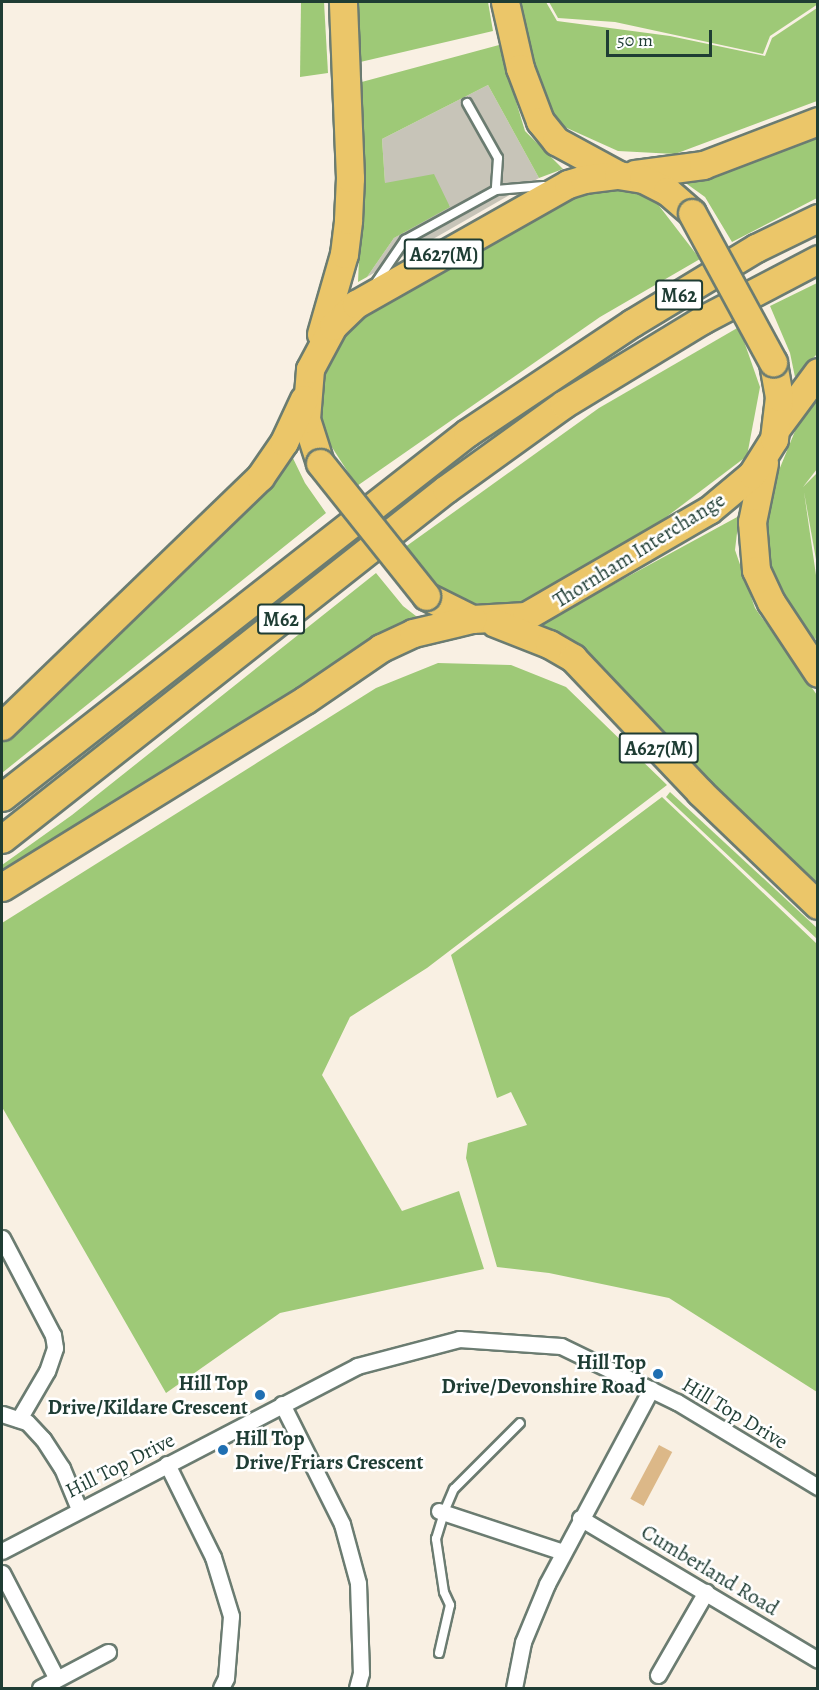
<!DOCTYPE html>
<style>
body{margin:0}
#map{position:relative;width:819px;height:1690px;overflow:hidden;background:#f9f0e3;font-family:Alegreya,serif}
div>[style]{position:absolute}
[style*='--x']{left:calc(var(--x)*1px);top:calc(var(--y)*1px);width:calc(var(--w)*1px);rotate:calc(var(--a)*1deg)}
.industrial>*{inset:0;background:#c7c4b8}
.green>*{inset:0;background:#9ec977}
.building>*{inset:0;background:#dcb888;transform-origin:0 0}
.roads{filter:drop-shadow(2px 0 #6b7c71) drop-shadow(-2px 0 #6b7c71) drop-shadow(0 2px #6b7c71) drop-shadow(0 -2px #6b7c71)}
.lane>*{height:8px;margin:-4px;padding:0 4px;transform-origin:4px;border-radius:4px;background:#fff}
.street>*{height:15px;margin:-7.5px;padding:0 7.5px;transform-origin:7.5px;border-radius:7.5px;background:#fff}
.highway>*{height:27px;margin:-13.5px;padding:0 13.5px;transform-origin:13.5px;border-radius:13.5px;background:#ebc669}
.bridges{filter:drop-shadow(2px 0 #6b7c71) drop-shadow(-2px 0 #6b7c71) drop-shadow(0 2px #6b7c71) drop-shadow(0 -2px #6b7c71)}
.highway-bridge>*{height:27px;margin:-13.5px;padding:0 13.5px;transform-origin:13.5px;border-radius:13.5px;background:#ebc669}
.dots>*{width:16px;height:16px;translate:-50% -50%;box-sizing:border-box;border:3px solid #fff;border-radius:50%}
span{translate:-50% -50%;white-space:nowrap;text-align:center;line-height:1.15;-webkit-text-stroke:5px #fff;paint-order:stroke}
.shield-label span{padding:2px 4px;background:#fff;border:2px solid;border-radius:4px;-webkit-text-stroke-width:0}
.shield-label{font-size:20px;color:#1f3d34;font-weight:700}
.street-label{font-size:21px;color:#1f3d34}
.poi-label{font-size:21px;color:#1f3d34;font-weight:700}
.right{translate:-100% -50%;text-align:right}
.left{translate:0 -50%;text-align:left}
.frame{position:absolute;inset:0;border:3px solid #1f3d34;pointer-events:none}
.scale{position:absolute;left:606px;top:30px;width:106px;height:27px;box-sizing:border-box;border:3px solid #1f3d34;border-top:0;padding-left:8px;font-size:18px;line-height:21px;white-space:nowrap;color:#1f3d34;-webkit-text-stroke:4px #fff;paint-order:stroke}
</style>
<div id="map">
<div class="industrial">
<i style="clip-path:polygon(488px 85px,539px 178px,367px 277px,394px 238px,450px 206px,385px 183px,382px 139px)"></i>
</div>
<div class="green">
<i style="clip-path:polygon(301px 2px,324px 2px,328px 73px,300px 77px)"></i>
<i style="clip-path:polygon(352px 2px,488px 2px,493px 31px,356px 63px)"></i>
<i style="clip-path:polygon(519px 2px,546px 2px,557px 21px,670px 36px,765px 56px,772px 38px,817px 8px,817px 101px,675px 154px,618px 151px,558px 124px,533px 62px)"></i>
<i style="clip-path:polygon(549px 2px,817px 2px,818px 4px,770px 36px,763px 54px,615px 22px,558px 18px)"></i>
<i style="clip-path:polygon(499px 45px,525px 131px,563px 169px,539px 178px,488px 85px,382px 139px,385px 183px,434px 174px,450px 207px,394px 238px,367px 277px,358px 282px,361px 214px,358px 83px)"></i>
<i style="clip-path:polygon(817px 128px,817px 198px,732px 242px,705px 197px,680px 179px)"></i>
<i style="clip-path:polygon(607px 187px,653px 198px,700px 259px,600px 317px,357px 486px,324px 435px,320px 393px,331px 350px,353px 322px,467px 252px,568px 201px)"></i>
<i style="clip-path:polygon(817px 283px,817px 354px,795px 377px,790px 353px,770px 306px)"></i>
<i style="clip-path:polygon(739px 327px,760px 387px,747px 456px,661px 521px,516px 606px,462px 602px,418px 574px,401px 550px,599px 408px)"></i>
<i style="clip-path:polygon(817px 390px,817px 469px,803px 487px,817px 473px,817px 565px,804px 492px,817px 582px,817px 640px,807px 632px,770px 568px,764px 530px,775px 480px,804px 409px)"></i>
<i style="clip-path:polygon(289px 450px,305px 483px,326px 513px,2px 773px,2px 741px,105px 643px)"></i>
<i style="clip-path:polygon(739px 516px,735px 550px,755px 608px,817px 695px,817px 891px,611px 678px,537px 626px)"></i>
<i style="clip-path:polygon(376px 573px,403px 606px,425px 623px,2px 871px,2px 865px,72px 815px)"></i>
<i style="clip-path:polygon(438px 663px,511px 665px,566px 687px,667px 785px,427px 968px,350px 1017px,322px 1075px,402px 1211px,459px 1191px,484px 1269px,280px 1313px,166px 1393px,2px 1107px,2px 923px,376px 688px)"></i>
<i style="clip-path:polygon(670px 792px,817px 928px,817px 939px,666px 797px)"></i>
<i style="clip-path:polygon(662px 797px,817px 944px,817px 1392px,669px 1298px,549px 1273px,497px 1267px,466px 1158px,468px 1143px,527px 1125px,511px 1092px,497px 1098px,451px 955px)"></i>
</div>
<div class="building">
<i style="left:659px;top:1445px;width:15px;height:61px;rotate:28deg"></i>
</div>
<div class="roads">
<div class="lane">
<i style="--x:467;--y:103;--w:63;--a:60.6"></i>
<i style="--x:498;--y:158;--w:32;--a:94"></i>
<i style="--x:377;--y:281;--w:50;--a:-55.7"></i>
<i style="--x:405;--y:240;--w:104;--a:-28.8"></i>
<i style="--x:496;--y:190;--w:48;--a:-4.8"></i>
<i style="--x:439;--y:1653;--w:49;--a:-77.1"></i>
<i style="--x:450;--y:1605;--w:14;--a:-115"></i>
<i style="--x:444;--y:1592;--w:54;--a:-98.6"></i>
<i style="--x:436;--y:1539;--w:28;--a:-73"></i>
<i style="--x:444;--y:1512;--w:25;--a:-67"></i>
<i style="--x:454;--y:1489;--w:93;--a:-45"></i>
</div>
<div class="street">
<i style="--x:2;--y:1238;--w:110;--a:62.3"></i>
<i style="--x:53;--y:1335;--w:13;--a:81"></i>
<i style="--x:55;--y:1348;--w:24;--a:109"></i>
<i style="--x:47;--y:1371;--w:56;--a:120.3"></i>
<i style="--x:282;--y:1404;--w:134;--a:63.4"></i>
<i style="--x:342;--y:1524;--w:61;--a:74.8"></i>
<i style="--x:358;--y:1583;--w:90;--a:88.1"></i>
<i style="--x:361;--y:1673;--w:16;--a:105"></i>
<i style="--x:2;--y:1414;--w:26;--a:18"></i>
<i style="--x:27;--y:1422;--w:23;--a:47"></i>
<i style="--x:43;--y:1439;--w:35;--a:57"></i>
<i style="--x:62;--y:1468;--w:44;--a:67.5"></i>
<i style="--x:167;--y:1464;--w:104;--a:63.7"></i>
<i style="--x:213;--y:1557;--w:62;--a:73"></i>
<i style="--x:231;--y:1616;--w:62;--a:94.6"></i>
<i style="--x:226;--y:1678;--w:11;--a:117"></i>
<i style="--x:439;--y:1511;--w:131;--a:18.3"></i>
<i style="--x:580;--y:1518;--w:277;--a:30.8"></i>
<i style="--x:2;--y:1551;--w:400;--a:-27.5"></i>
<i style="--x:357;--y:1366;--w:106;--a:-14.8"></i>
<i style="--x:459;--y:1339;--w:102;--a:3.9"></i>
<i style="--x:561;--y:1346;--w:129;--a:25.8"></i>
<i style="--x:677;--y:1402;--w:165;--a:31.1"></i>
<i style="--x:2;--y:1573;--w:119;--a:62.6"></i>
<i style="--x:658;--y:1675;--w:96;--a:-60"></i>
<i style="--x:40;--y:1688;--w:77;--a:-27.9"></i>
<i style="--x:514;--y:1688;--w:47;--a:-78.9"></i>
<i style="--x:523;--y:1642;--w:63;--a:-67.5"></i>
<i style="--x:547;--y:1584;--w:221;--a:-61.9"></i>
</div>
<div class="highway">
<i style="--x:505;--y:2;--w:68;--a:77.2"></i>
<i style="--x:520;--y:68;--w:57;--a:69.3"></i>
<i style="--x:540;--y:121;--w:26;--a:51"></i>
<i style="--x:556;--y:141;--w:69;--a:28.4"></i>
<i style="--x:635;--y:174;--w:69;--a:-7.5"></i>
<i style="--x:703;--y:165;--w:123;--a:-20.9"></i>
<i style="--x:321;--y:334;--w:83;--a:-74"></i>
<i style="--x:344;--y:254;--w:34;--a:-83"></i>
<i style="--x:348;--y:220;--w:42;--a:-87.3"></i>
<i style="--x:350;--y:178;--w:176;--a:-92.3"></i>
<i style="--x:778;--y:426;--w:67;--a:-53.5"></i>
<i style="--x:320;--y:463;--w:46;--a:-107.7"></i>
<i style="--x:306;--y:419;--w:50;--a:-85.4"></i>
<i style="--x:310;--y:369;--w:49;--a:-61.9"></i>
<i style="--x:333;--y:326;--w:32;--a:-44"></i>
<i style="--x:356;--y:304;--w:244;--a:-29.5"></i>
<i style="--x:568;--y:184;--w:17;--a:-17"></i>
<i style="--x:584;--y:179;--w:34;--a:-7"></i>
<i style="--x:618;--y:175;--w:25;--a:9"></i>
<i style="--x:643;--y:179;--w:27;--a:27"></i>
<i style="--x:667;--y:191;--w:33;--a:41"></i>
<i style="--x:764;--y:463;--w:60;--a:101.5"></i>
<i style="--x:752;--y:522;--w:48;--a:85.2"></i>
<i style="--x:756;--y:570;--w:35;--a:65"></i>
<i style="--x:771;--y:602;--w:85;--a:56.5"></i>
<i style="--x:426;--y:596;--w:51;--a:26.6"></i>
<i style="--x:472;--y:619;--w:54;--a:-3.2"></i>
<i style="--x:526;--y:616;--w:211;--a:-30.1"></i>
<i style="--x:709;--y:510;--w:56;--a:-39.9"></i>
<i style="--x:752;--y:474;--w:41;--a:-57.8"></i>
<i style="--x:774;--y:439;--w:42;--a:-83.2"></i>
<i style="--x:779;--y:397;--w:36;--a:-100"></i>
<i style="--x:495;--y:623;--w:58;--a:21.3"></i>
<i style="--x:549;--y:644;--w:28;--a:30"></i>
<i style="--x:573;--y:658;--w:185;--a:46.5"></i>
<i style="--x:700;--y:792;--w:163;--a:43.8"></i>
<i style="--x:2;--y:726;--w:359;--a:-44"></i>
<i style="--x:260;--y:477;--w:42;--a:-55.6"></i>
<i style="--x:284;--y:442;--w:47;--a:-65.1"></i>
<i style="--x:2;--y:797;--w:591;--a:-38.05"></i>
<i style="--x:467;--y:433;--w:198;--a:-33.7"></i>
<i style="--x:632;--y:323;--w:145;--a:-31.2"></i>
<i style="--x:756;--y:248;--w:69;--a:-25.8"></i>
<i style="--x:2;--y:839;--w:565;--a:-38.25"></i>
<i style="--x:446;--y:489;--w:145;--a:-35.8"></i>
<i style="--x:564;--y:404;--w:162;--a:-31.3"></i>
<i style="--x:702;--y:320;--w:131;--a:-27.7"></i>
<i style="--x:2;--y:887;--w:356;--a:-31.7"></i>
<i style="--x:305;--y:700;--w:92;--a:-34.4"></i>
<i style="--x:381;--y:648;--w:35;--a:-25"></i>
<i style="--x:413;--y:633;--w:61;--a:-13.3"></i>
</div>
</div>
<div class="bridges">
<div class="highway-bridge">
<i style="--x:692;--y:213;--w:170;--a:61.5"></i>
<i style="--x:320;--y:463;--w:170;--a:51.4"></i>
</div>
</div>
<div class="dots">
<i style="left:658px;top:1374px;background:#1f6fb2"></i>
<i style="left:260px;top:1395px;background:#1f6fb2"></i>
<i style="left:223px;top:1450px;background:#1f6fb2"></i>
</div>
<div class="shield-label">
<span style="left:444px;top:254px">A627(M)</span>
<span style="left:679px;top:295px">M62</span>
<span style="left:281px;top:619px">M62</span>
<span style="left:659px;top:748px">A627(M)</span>
</div>
<div class="street-label">
<span style="left:639px;top:550px;rotate:-32deg">Thornham Interchange</span>
<span style="left:735px;top:1413px;rotate:31deg">Hill Top Drive</span>
<span style="left:120px;top:1465px;rotate:-27deg">Hill Top Drive</span>
<span style="left:710px;top:1570px;rotate:31deg">Cumberland Road</span>
</div>
<div class="poi-label">
<span class="right" style="left:646px;top:1374px">Hill Top<br>Drive/Devonshire Road</span>
<span class="right" style="left:248px;top:1395px">Hill Top<br>Drive/Kildare Crescent</span>
<span class="left" style="left:235px;top:1450px">Hill Top<br>Drive/Friars Crescent</span>
</div>
<div class="frame"></div>
<div class="scale">50 m</div>
</div>
